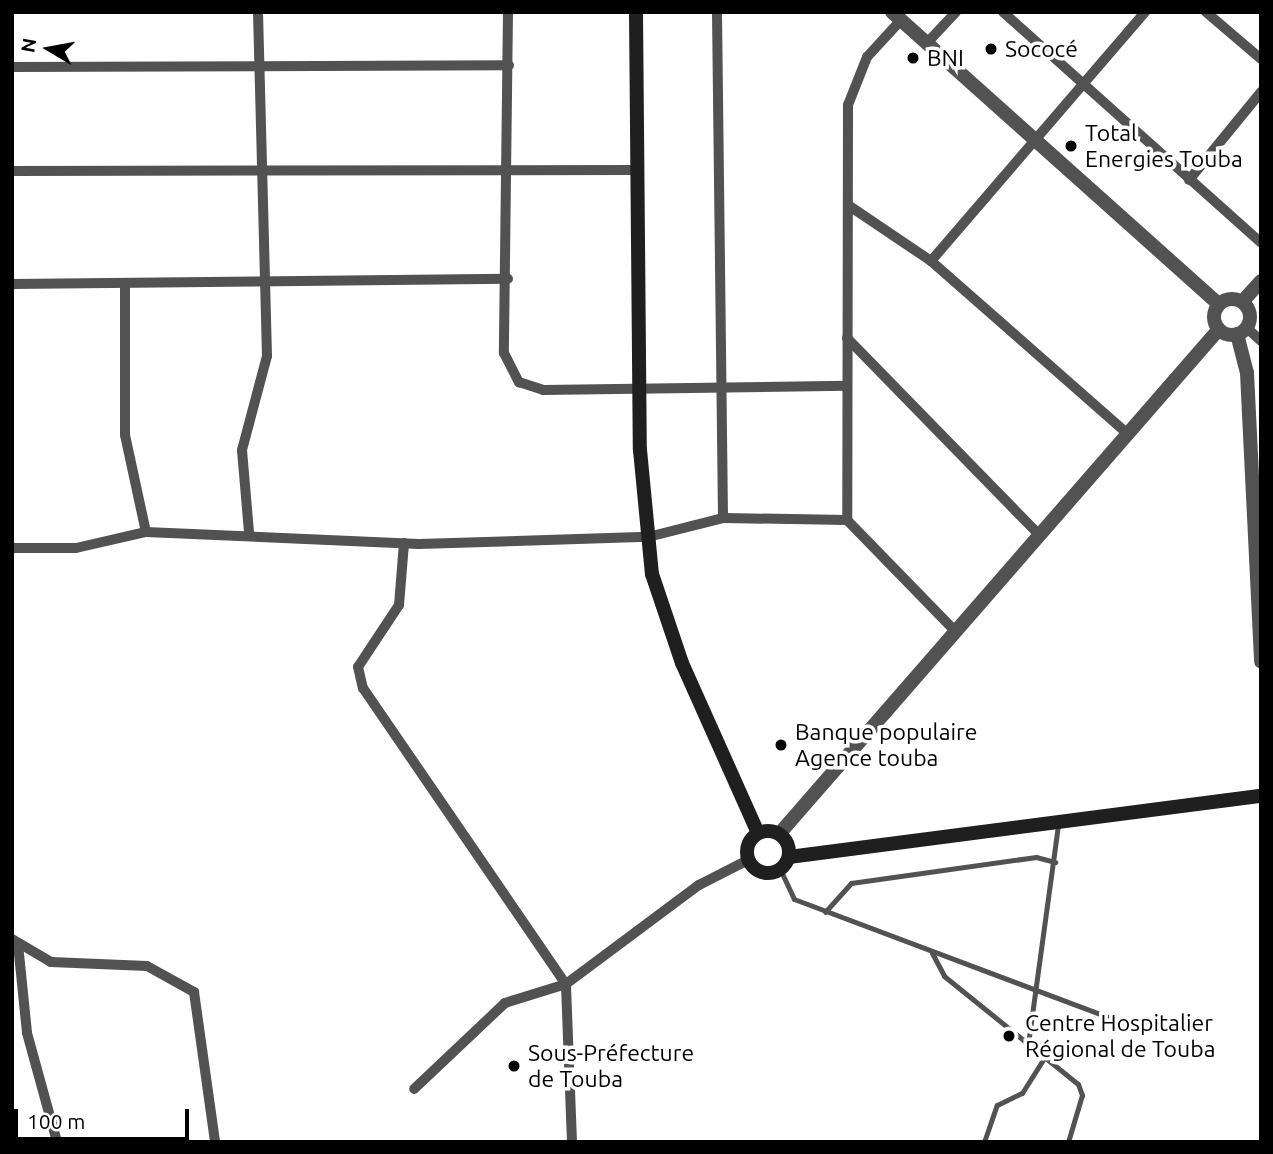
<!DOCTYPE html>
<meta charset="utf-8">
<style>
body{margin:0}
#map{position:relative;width:1273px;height:1154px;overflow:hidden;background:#fff;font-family:Ubuntu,sans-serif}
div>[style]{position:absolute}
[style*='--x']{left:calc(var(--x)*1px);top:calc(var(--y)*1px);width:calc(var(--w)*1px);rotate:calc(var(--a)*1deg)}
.service>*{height:5px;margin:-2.5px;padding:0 2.5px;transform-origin:2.5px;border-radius:2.5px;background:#525252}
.minor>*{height:10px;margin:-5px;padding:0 5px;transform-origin:5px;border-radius:5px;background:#525252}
.tertiary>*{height:14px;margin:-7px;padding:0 7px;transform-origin:7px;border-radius:7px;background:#525252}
.tertiary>.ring{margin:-7px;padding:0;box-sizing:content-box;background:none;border:14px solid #525252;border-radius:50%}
.secondary>*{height:14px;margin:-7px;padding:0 7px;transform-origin:7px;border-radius:7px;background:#1f1f1f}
.secondary>.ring{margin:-7px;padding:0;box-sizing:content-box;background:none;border:14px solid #1f1f1f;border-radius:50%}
.dots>*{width:19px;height:19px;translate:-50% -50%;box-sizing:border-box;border:4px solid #fff;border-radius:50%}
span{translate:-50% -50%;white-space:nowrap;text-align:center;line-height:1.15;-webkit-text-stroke:7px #fff;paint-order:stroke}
.poi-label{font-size:23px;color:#000}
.left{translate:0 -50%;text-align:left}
.frame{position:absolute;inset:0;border:14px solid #000;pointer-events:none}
.north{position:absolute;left:14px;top:14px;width:70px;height:70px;-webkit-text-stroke:5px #fff;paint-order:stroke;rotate:280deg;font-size:19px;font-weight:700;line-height:28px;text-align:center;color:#000}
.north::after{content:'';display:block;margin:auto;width:24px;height:32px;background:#000;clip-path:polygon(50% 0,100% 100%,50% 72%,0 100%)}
.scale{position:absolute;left:14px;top:1109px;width:175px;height:32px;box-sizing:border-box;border:4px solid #000;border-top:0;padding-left:9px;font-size:21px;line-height:24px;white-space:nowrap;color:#000;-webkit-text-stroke:5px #fff;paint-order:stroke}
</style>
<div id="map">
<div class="service">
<i style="--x:780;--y:869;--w:33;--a:65"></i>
<i style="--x:794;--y:899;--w:353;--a:20.6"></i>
<i style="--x:825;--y:912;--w:39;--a:-48"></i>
<i style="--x:851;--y:883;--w:187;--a:-8"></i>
<i style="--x:1036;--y:857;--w:20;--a:15"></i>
<i style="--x:932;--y:953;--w:26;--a:62"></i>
<i style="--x:944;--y:976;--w:172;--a:38.9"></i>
<i style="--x:1078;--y:1084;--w:12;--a:70"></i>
<i style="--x:1082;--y:1095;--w:49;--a:106.6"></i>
<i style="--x:1028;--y:1044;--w:221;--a:-82.2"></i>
<i style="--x:984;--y:1142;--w:39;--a:-71"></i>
<i style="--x:997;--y:1105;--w:28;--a:-26"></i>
<i style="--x:1022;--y:1093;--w:41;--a:-57.8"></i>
</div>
<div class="minor">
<i style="--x:508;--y:12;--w:341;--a:90.7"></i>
<i style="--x:504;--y:353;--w:33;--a:63"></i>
<i style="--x:519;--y:382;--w:25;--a:18"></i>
<i style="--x:543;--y:390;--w:304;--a:-0.8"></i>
<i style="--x:717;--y:12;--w:506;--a:89.32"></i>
<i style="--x:1003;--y:12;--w:346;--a:41.8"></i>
<i style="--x:1206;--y:12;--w:72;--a:40.5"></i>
<i style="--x:901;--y:20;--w:50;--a:132.6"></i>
<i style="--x:867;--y:57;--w:52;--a:111.6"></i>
<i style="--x:848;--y:105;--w:415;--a:90.1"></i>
<i style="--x:847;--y:520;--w:156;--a:45.8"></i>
<i style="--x:926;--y:44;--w:44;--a:-46.8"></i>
<i style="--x:12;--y:67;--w:497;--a:-0.2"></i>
<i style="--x:12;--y:171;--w:624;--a:-0.09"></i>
<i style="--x:1189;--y:180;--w:114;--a:-50.7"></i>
<i style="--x:848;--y:205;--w:100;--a:34"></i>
<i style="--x:931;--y:261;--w:262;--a:41.3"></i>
<i style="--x:931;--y:261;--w:328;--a:-49.3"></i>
<i style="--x:125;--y:283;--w:152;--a:90"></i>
<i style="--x:125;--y:435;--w:99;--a:77.8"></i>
<i style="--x:12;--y:284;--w:496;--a:-0.6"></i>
<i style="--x:1247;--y:328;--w:19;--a:43"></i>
<i style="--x:847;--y:338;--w:274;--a:45.7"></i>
<i style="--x:249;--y:532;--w:82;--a:-94.9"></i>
<i style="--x:242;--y:450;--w:97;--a:-75.1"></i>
<i style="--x:267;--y:356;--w:344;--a:-91.5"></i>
<i style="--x:404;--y:543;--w:62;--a:94.6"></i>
<i style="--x:399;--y:605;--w:74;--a:123.5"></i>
<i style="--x:358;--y:667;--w:22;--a:77"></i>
<i style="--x:363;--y:688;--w:359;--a:55.6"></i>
<i style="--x:566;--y:984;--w:64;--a:162.7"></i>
<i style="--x:505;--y:1003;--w:125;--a:136.6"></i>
<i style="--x:12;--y:548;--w:64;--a:0"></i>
<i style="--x:76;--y:548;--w:72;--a:-12.9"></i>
<i style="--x:146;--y:532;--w:273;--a:2.5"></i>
<i style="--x:419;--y:544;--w:229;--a:-1.8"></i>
<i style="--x:648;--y:537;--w:77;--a:-14.2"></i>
<i style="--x:723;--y:518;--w:124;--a:0.9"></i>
<i style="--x:12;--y:939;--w:45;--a:30.5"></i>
<i style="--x:51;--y:962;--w:96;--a:2.4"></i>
<i style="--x:147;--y:966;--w:54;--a:29"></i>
<i style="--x:194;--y:992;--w:151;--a:82"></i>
<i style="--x:18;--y:944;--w:89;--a:84.2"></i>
<i style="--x:27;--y:1033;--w:113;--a:74.6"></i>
<i style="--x:572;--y:1142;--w:158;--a:-92.2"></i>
<i style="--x:566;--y:984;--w:166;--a:-36.7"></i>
<i style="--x:699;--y:885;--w:55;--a:-27"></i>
</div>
<div class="tertiary">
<i style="--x:892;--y:12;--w:438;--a:41.8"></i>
<i class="ring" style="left:1214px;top:299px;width:22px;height:22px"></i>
<i style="--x:1243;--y:301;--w:27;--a:-48"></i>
<i style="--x:1237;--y:334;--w:40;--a:75.6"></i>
<i style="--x:1247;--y:373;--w:289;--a:87.2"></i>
<i style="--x:780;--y:833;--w:668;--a:-48.94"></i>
</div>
<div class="secondary">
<i style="--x:636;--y:12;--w:438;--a:89.5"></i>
<i style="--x:640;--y:450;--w:125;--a:84.5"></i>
<i style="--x:652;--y:574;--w:94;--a:71.4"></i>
<i style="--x:682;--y:663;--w:186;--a:65.9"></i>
<i class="ring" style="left:747px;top:831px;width:28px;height:28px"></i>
<i style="--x:789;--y:857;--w:476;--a:-7.4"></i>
</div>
<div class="dots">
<i style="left:991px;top:49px;background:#000"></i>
<i style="left:913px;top:58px;background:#000"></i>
<i style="left:1071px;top:146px;background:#000"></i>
<i style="left:781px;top:745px;background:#000"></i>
<i style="left:1009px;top:1036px;background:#000"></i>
<i style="left:514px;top:1066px;background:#000"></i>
</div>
<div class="poi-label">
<span class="left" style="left:1005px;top:49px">Sococé</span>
<span class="left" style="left:927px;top:58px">BNI</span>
<span class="left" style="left:1085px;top:146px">Total<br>Energies Touba</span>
<span class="left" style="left:795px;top:745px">Banque populaire<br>Agence touba</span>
<span class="left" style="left:1025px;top:1036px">Centre Hospitalier<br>Régional de Touba</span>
<span class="left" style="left:528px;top:1066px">Sous-Préfecture<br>de Touba</span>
</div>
<div class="frame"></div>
<div class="north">N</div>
<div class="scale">100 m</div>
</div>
